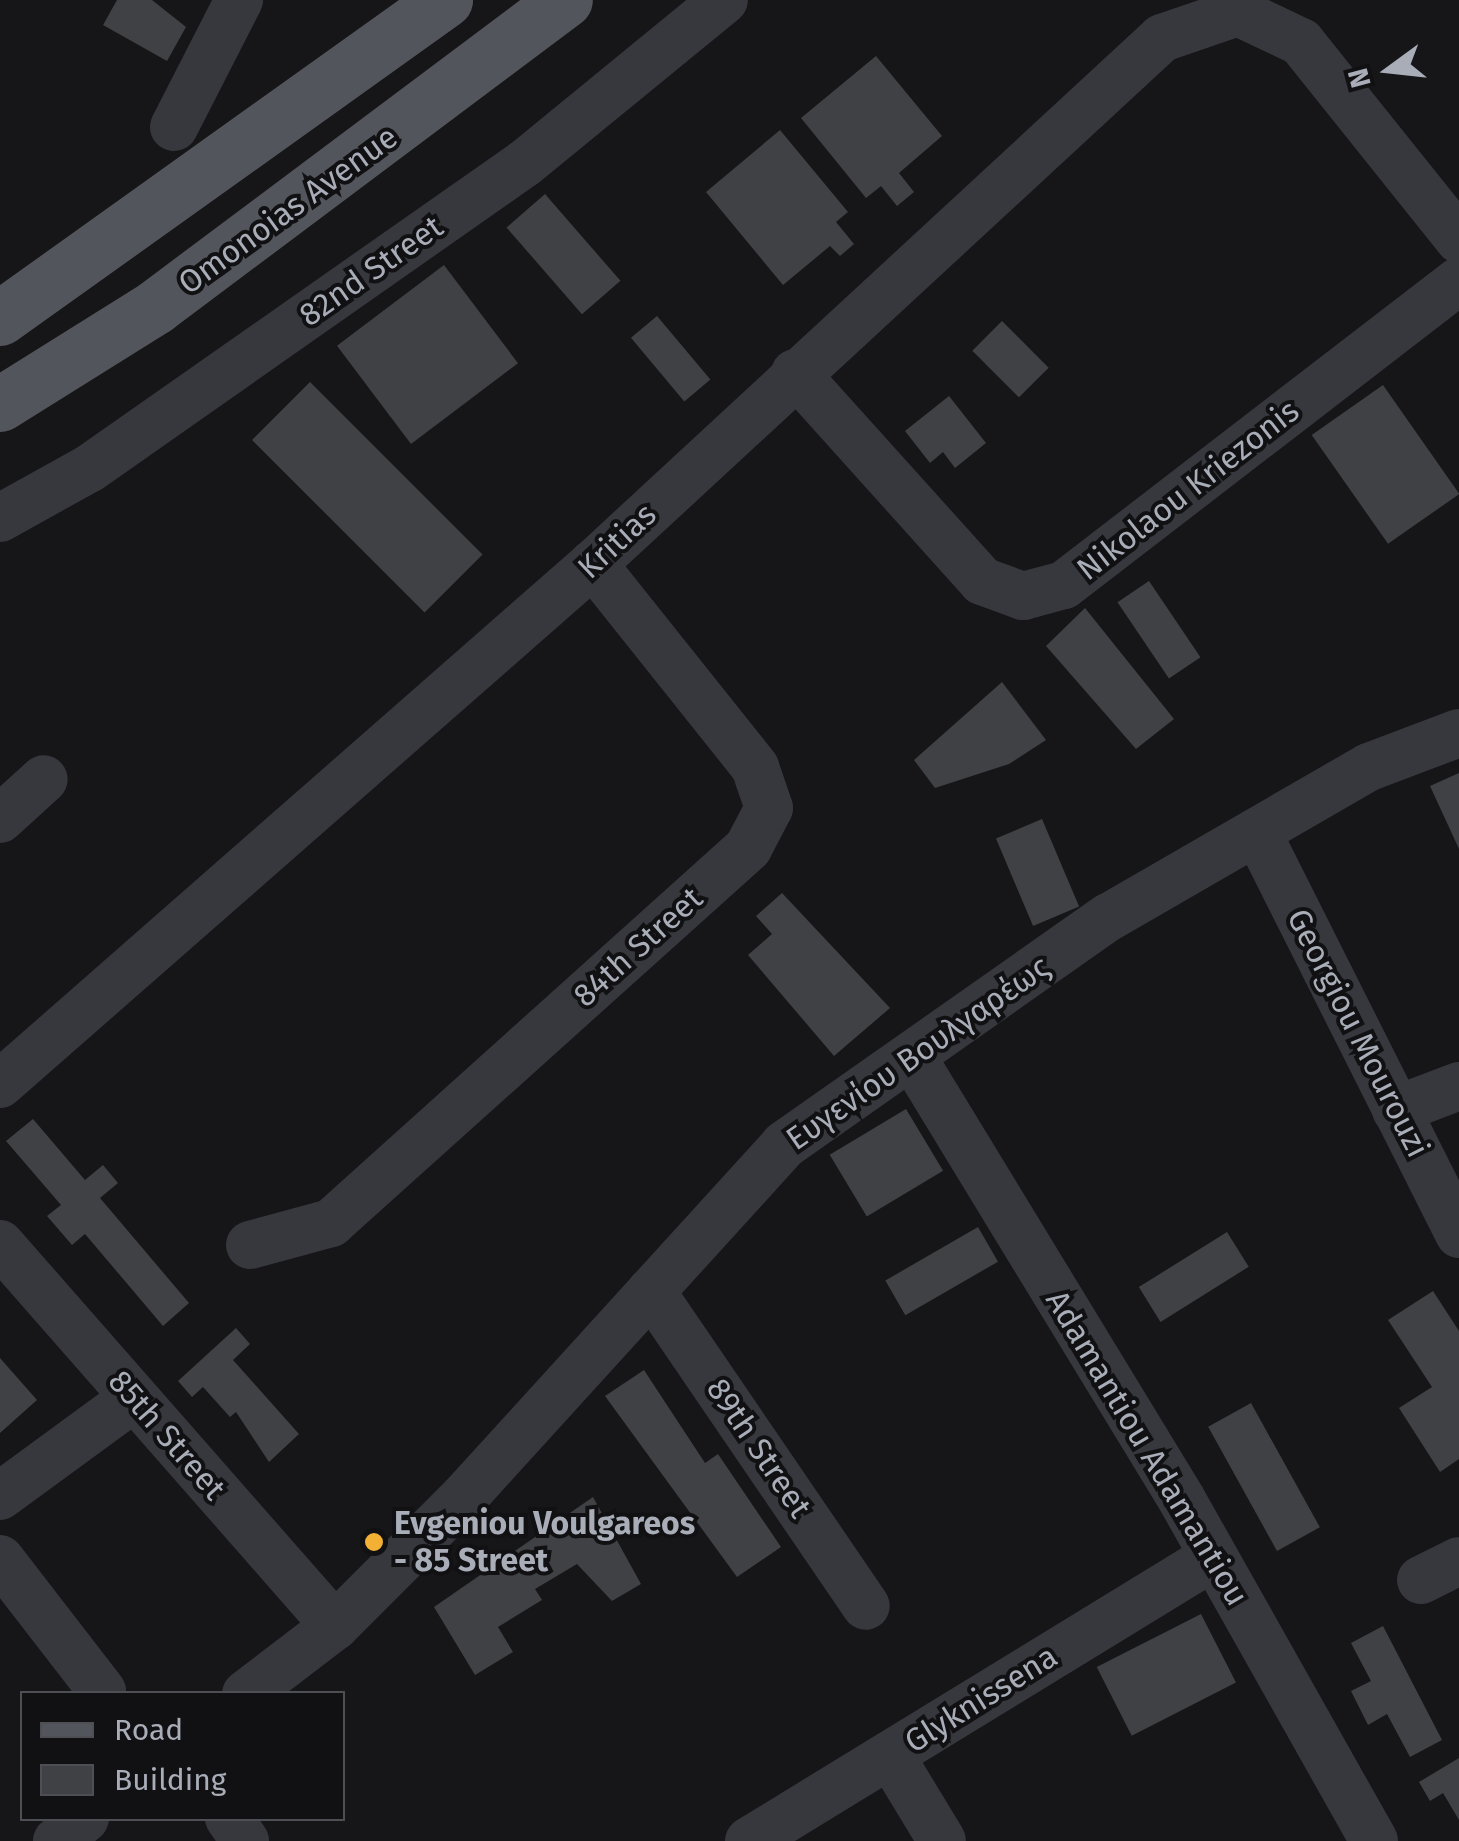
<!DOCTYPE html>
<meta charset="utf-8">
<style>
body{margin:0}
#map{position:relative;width:1459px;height:1841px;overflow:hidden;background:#161618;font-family:"Fira Sans",sans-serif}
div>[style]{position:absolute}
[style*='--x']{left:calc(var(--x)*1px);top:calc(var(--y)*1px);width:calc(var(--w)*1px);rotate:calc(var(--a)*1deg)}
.building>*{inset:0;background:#404145;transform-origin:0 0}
.minor>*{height:48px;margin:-24px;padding:0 24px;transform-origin:24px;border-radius:24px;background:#37383d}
.major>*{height:55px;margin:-27.5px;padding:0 27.5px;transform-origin:27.5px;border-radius:27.5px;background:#53555c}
.dots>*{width:28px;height:28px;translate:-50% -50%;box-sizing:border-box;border:5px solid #111113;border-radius:50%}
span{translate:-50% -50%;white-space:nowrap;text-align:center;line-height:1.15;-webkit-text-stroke:8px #111113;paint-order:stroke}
.street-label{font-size:32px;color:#a8adb8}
.poi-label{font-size:32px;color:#a8adb8;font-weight:700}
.left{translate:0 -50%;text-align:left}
.legend{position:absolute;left:20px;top:1691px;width:325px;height:130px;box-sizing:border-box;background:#111113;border:2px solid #4d4f55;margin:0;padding:12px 18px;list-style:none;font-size:30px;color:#a8adb8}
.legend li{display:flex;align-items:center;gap:20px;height:50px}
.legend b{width:50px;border:2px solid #4d4f55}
.north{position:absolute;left:1339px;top:20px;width:100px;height:100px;-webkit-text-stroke:8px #111113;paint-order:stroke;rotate:255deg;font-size:28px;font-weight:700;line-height:40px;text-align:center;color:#a8adb8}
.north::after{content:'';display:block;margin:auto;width:35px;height:45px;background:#a8adb8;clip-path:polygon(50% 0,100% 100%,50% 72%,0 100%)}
</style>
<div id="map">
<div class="building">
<i style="clip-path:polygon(117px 0,152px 0,186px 27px,167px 61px,103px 25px)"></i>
<i style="clip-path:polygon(876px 56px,942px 136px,899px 173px,914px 192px,897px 206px,881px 186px,866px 198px,801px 118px)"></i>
<i style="clip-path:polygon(780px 130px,848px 212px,836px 222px,854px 244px,840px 256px,830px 246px,783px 285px,706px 192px)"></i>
<i style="left:545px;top:194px;width:115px;height:51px;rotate:49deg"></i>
<i style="left:444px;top:265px;width:123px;height:134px;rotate:53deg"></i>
<i style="left:657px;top:316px;width:83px;height:34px;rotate:50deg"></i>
<i style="left:1002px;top:321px;width:66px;height:42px;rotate:45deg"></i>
<i style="left:310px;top:382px;width:244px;height:82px;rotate:45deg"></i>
<i style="left:1383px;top:385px;width:133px;height:87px;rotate:55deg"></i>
<i style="clip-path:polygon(949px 396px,986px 443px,955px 468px,943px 452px,930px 463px,905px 431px)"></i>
<i style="left:1149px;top:581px;width:92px;height:38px;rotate:56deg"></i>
<i style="clip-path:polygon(1085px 608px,1174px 719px,1136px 749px,1046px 646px)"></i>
<i style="clip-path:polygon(1002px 682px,1046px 740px,1009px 764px,935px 788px,914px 760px)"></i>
<i style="clip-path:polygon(1459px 773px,1459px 849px,1430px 786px)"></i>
<i style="left:1042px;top:819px;width:95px;height:50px;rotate:67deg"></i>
<i style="clip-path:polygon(782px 893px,890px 1008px,834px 1056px,748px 955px,772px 934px,756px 916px)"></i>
<i style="left:906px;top:1109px;width:72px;height:89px;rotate:59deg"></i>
<i style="clip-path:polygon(33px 1119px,85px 1180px,103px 1165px,118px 1183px,100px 1198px,189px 1303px,163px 1326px,85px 1234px,72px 1245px,47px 1216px,61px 1205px,6px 1141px)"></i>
<i style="left:978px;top:1227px;width:40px;height:107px;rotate:60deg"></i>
<i style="left:1227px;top:1232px;width:41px;height:104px;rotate:58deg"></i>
<i style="clip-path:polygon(1433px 1291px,1459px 1331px,1459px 1459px,1440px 1472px,1399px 1408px,1432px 1387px,1388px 1320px)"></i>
<i style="clip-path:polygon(236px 1328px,250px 1344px,233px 1360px,299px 1434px,269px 1462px,236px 1412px,230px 1417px,203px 1387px,192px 1397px,178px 1381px)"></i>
<i style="clip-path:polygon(0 1358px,37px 1400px,0 1433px)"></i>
<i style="clip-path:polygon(644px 1370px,705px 1463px,718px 1454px,781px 1547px,737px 1577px,605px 1396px)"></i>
<i style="left:1251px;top:1403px;width:142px;height:49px;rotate:61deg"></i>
<i style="clip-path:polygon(593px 1497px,641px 1584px,612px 1601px,577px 1564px,535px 1589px,542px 1600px,498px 1627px,513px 1652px,475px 1675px,434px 1607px)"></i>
<i style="left:1201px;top:1614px;width:77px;height:117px;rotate:63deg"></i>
<i style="clip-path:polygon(1383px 1626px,1442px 1740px,1410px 1757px,1387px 1714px,1368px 1725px,1351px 1691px,1371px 1681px,1351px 1643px)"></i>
<i style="clip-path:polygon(1459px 1758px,1459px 1820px,1443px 1793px,1430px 1801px,1419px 1782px)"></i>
</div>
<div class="minor">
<i style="--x:174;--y:127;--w:143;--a:-62.9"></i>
<i style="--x:795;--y:373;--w:280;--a:48"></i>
<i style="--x:982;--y:581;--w:44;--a:20.1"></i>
<i style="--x:1023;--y:596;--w:42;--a:-15"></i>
<i style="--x:1064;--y:585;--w:498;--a:-37.6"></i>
<i style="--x:0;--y:518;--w:103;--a:-29.1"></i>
<i style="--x:90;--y:468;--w:531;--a:-35.04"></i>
<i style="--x:525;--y:163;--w:257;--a:-39.3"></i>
<i style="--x:0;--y:819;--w:59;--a:-42.3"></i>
<i style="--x:1257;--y:832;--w:450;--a:63.3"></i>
<i style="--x:914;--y:1060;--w:515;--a:58.65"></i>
<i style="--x:1182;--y:1500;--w:391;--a:60.6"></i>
<i style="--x:0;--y:1084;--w:789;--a:-41.25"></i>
<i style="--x:593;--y:564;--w:775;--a:-42.75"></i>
<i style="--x:1162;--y:38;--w:80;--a:-18.9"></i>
<i style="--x:1238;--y:12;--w:70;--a:25.5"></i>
<i style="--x:1301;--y:42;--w:253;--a:51.3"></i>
<i style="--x:1396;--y:1110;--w:67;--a:-20.9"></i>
<i style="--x:0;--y:1244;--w:508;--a:48.75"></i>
<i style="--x:250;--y:1245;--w:84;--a:-15.2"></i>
<i style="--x:331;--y:1223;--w:561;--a:-41.96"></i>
<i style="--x:748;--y:848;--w:45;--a:-62.3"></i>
<i style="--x:769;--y:808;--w:43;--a:-108.9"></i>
<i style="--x:755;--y:767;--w:260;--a:-128.6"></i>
<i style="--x:651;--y:1291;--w:381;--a:55.7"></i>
<i style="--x:0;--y:1496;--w:166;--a:-36.2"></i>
<i style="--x:0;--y:1559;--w:167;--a:52.3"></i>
<i style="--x:1421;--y:1580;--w:42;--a:-26.6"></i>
<i style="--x:246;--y:1694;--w:112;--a:-37.4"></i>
<i style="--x:335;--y:1626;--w:182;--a:-45"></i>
<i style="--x:464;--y:1497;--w:476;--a:-47.7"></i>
<i style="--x:784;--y:1145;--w:397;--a:-35.1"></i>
<i style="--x:1109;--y:917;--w:300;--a:-30"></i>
<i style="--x:1369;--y:767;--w:96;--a:-20.7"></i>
<i style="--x:890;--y:1755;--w:100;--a:58.8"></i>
<i style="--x:229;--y:1818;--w:28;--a:55"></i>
<i style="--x:57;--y:1841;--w:36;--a:-39"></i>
<i style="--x:749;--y:1841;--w:544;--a:-31.47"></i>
</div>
<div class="major">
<i style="--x:0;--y:318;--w:547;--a:-35.55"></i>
<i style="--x:0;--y:404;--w:183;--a:-32"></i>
<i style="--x:155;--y:307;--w:512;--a:-36.83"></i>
</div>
<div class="dots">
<i style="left:374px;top:1542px;background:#f2b134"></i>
</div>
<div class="street-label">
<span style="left:288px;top:210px;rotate:-36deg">Omonoias Avenue</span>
<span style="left:371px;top:271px;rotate:-35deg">82nd Street</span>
<span style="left:1188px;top:490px;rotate:-38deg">Nikolaou Kriezonis</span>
<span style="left:617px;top:541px;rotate:-43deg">Kritias</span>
<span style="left:638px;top:947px;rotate:-42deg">84th Street</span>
<span style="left:1358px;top:1033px;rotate:63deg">Georgiou Mourouzi</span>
<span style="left:918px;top:1053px;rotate:-35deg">Ευγενίου Βουλγαρέως</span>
<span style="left:167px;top:1435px;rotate:49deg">85th Street</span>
<span style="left:759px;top:1448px;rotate:56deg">89th Street</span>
<span style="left:1147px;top:1448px;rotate:59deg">Adamantiou Adamantiou</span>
<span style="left:981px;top:1699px;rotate:-32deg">Glyknissena</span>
</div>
<div class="poi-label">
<span class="left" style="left:394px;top:1542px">Evgeniou Voulgareos<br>- 85 Street</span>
</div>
<ul class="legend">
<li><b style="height:12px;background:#53555c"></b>Road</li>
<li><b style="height:28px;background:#404145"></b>Building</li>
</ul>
<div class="north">N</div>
</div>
